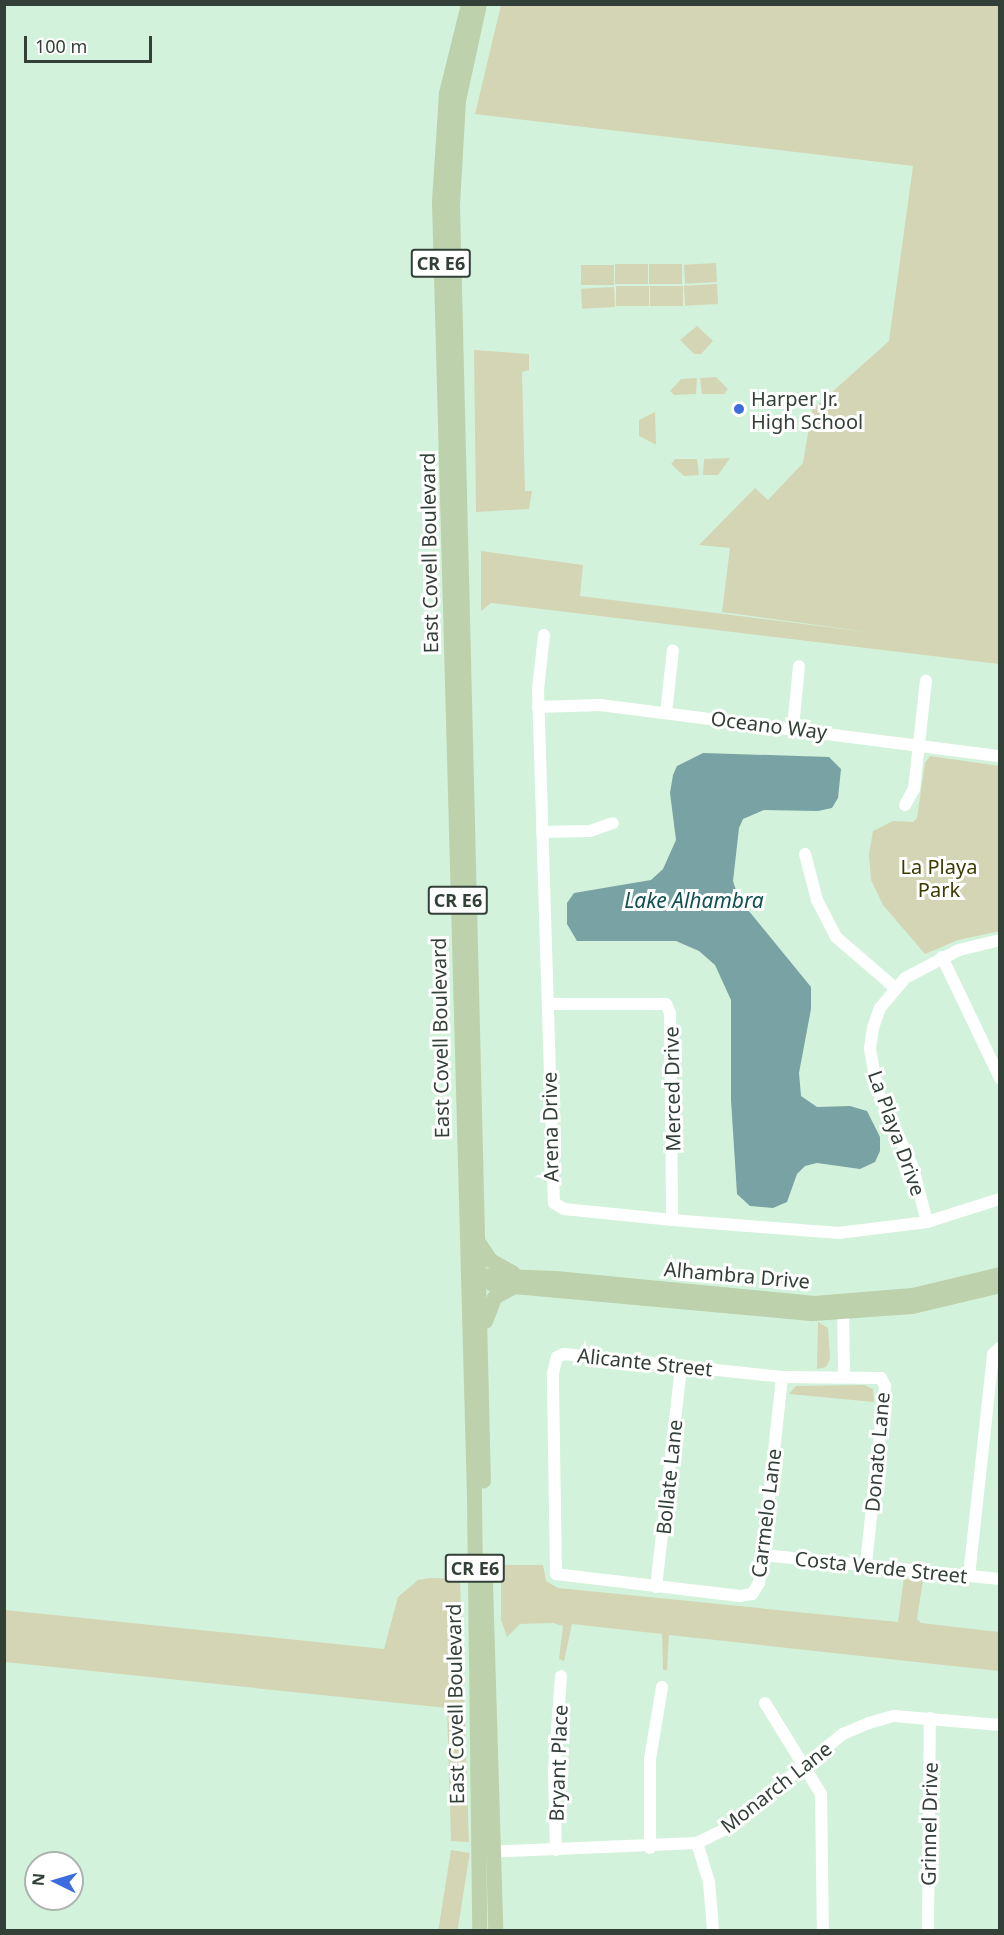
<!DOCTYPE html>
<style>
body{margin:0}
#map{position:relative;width:1004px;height:1935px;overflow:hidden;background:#d3f2db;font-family:"Noto Sans",sans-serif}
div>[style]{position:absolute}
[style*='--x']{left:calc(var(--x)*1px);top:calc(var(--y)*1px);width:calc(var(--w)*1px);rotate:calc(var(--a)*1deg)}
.green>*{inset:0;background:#d4d5b5;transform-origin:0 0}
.water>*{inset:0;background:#78a2a3}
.minor>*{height:12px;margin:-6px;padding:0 6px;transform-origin:6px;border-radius:6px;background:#fff}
.major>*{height:15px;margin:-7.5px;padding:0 7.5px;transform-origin:7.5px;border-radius:7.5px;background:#bdd1ac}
.dots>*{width:16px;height:16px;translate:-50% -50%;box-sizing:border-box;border:3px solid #fff;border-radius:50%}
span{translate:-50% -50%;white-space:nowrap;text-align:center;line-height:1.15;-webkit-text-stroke:6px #fff;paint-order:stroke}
.shield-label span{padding:2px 4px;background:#fff;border:2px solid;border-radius:4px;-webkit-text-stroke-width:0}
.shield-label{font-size:18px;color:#334037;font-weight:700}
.poi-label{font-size:20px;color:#334037}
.left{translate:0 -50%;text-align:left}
.street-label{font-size:20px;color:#334037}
.park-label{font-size:20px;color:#3c3c00}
.water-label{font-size:21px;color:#105052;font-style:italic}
.frame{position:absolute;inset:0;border:6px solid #334037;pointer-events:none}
.north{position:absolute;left:24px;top:1851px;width:60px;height:60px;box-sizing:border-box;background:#fff;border:2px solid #adb3af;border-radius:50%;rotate:275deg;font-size:16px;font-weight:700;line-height:24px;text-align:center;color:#334037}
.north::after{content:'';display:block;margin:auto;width:21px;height:27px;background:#3c6cdd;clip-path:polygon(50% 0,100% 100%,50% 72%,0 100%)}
.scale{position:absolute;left:24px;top:36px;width:128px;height:27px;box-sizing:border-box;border:3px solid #334037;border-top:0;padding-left:8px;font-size:18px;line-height:21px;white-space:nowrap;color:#334037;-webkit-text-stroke:4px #fff;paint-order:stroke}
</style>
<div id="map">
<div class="green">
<i style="clip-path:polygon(501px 5px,999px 5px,999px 664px,491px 603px,481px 611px,481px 551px,583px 565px,580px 596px,883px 634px,722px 612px,730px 548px,699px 545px,755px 488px,768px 500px,803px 463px,812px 410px,889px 341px,913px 166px,475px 114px)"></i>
<i style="left:716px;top:263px;width:19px;height:32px;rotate:87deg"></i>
<i style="left:648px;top:264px;width:20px;height:33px;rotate:90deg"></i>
<i style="left:649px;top:264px;width:33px;height:20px"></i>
<i style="left:614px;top:265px;width:20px;height:33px;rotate:90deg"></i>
<i style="left:717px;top:284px;width:20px;height:33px;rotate:87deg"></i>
<i style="left:649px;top:286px;width:20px;height:33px;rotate:90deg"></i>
<i style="left:650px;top:286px;width:33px;height:20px"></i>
<i style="left:614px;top:287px;width:20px;height:33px;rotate:87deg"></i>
<i style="clip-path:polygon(697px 326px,713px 341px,701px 354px,694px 354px,680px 340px)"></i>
<i style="clip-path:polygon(474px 350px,529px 354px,529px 370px,522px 372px,525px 491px,532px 491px,529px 509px,476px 512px)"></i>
<i style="clip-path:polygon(716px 377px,728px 389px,724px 394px,702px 394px,700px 378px)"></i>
<i style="clip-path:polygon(697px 378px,696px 394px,674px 395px,670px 391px,681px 379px)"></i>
<i style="clip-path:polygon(655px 412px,656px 444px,655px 444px,639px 436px,639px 420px)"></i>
<i style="clip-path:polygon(730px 458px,718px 475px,703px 475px,704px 459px)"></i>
<i style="clip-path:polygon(675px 459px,697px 459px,699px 475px,684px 476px,671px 464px)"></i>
<i style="clip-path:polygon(930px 756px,999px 766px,1000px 931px,958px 940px,925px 954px,883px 905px,871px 880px,869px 854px,873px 831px,893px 821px,913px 822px,917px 818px,925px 763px)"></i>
<i style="clip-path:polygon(818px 1322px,828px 1328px,830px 1359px,826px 1367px,817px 1369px)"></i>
<i style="clip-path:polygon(864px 1385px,873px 1389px,874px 1402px,789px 1394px,796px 1386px)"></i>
<i style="clip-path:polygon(501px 1565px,543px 1565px,546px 1581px,558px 1588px,898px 1622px,904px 1578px,923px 1580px,917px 1619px,921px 1623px,999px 1632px,999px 1671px,669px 1635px,667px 1670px,663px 1670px,662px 1634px,572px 1624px,564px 1661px,559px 1659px,563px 1626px,553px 1623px,520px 1624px,507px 1637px,501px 1620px)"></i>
<i style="clip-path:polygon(431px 1578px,460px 1579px,469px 1842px,451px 1841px,447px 1708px,5px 1662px,5px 1610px,384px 1649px,398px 1597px,418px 1580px)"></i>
<i style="left:451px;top:1850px;width:19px;height:80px;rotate:9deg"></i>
</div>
<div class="water">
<i style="clip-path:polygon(703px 753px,829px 757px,841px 769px,838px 798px,832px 808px,818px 811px,764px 810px,743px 819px,739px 828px,733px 881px,739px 899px,811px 987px,811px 1009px,799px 1073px,801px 1096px,817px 1107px,850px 1106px,867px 1111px,880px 1137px,880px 1151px,875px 1162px,860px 1169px,817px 1163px,805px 1166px,797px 1174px,787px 1202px,773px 1208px,750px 1206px,737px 1194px,731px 1100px,731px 1000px,715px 965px,699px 951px,676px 941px,577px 941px,567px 924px,567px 903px,574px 893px,651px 880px,663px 869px,676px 840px,670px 793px,673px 775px,677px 766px)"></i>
</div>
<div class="minor">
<i style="--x:544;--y:635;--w:54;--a:96.3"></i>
<i style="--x:538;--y:689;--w:514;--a:88.22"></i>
<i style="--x:554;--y:1203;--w:12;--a:31"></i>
<i style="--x:564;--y:1209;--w:109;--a:5.8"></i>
<i style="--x:672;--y:1220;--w:167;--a:4.5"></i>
<i style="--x:838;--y:1233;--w:90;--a:-7"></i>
<i style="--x:927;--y:1222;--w:77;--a:-17.5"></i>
<i style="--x:538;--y:707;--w:62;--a:-1.8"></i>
<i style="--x:600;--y:705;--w:403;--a:7.3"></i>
<i style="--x:666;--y:713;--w:63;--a:-83.7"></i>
<i style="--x:793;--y:728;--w:62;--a:-84.5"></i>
<i style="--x:905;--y:805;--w:18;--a:-61"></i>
<i style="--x:914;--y:789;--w:109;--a:-83.7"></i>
<i style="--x:542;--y:832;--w:48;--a:-1.2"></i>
<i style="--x:590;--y:831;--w:24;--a:-19"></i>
<i style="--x:805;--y:854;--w:48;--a:75.4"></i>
<i style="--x:817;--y:900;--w:42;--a:62.8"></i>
<i style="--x:836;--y:937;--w:77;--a:40.8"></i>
<i style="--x:942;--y:957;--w:134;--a:64.4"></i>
<i style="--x:548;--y:1004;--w:118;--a:0"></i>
<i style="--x:666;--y:1004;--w:10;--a:66"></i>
<i style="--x:670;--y:1013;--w:207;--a:89.4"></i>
<i style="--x:927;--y:1222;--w:56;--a:-104.5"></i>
<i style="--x:913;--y:1168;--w:87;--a:-114.5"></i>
<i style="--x:877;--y:1089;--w:41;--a:-99.9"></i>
<i style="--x:870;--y:1049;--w:21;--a:-82"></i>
<i style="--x:873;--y:1028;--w:21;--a:-71"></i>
<i style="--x:880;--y:1008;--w:39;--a:-50"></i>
<i style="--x:905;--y:978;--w:61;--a:-27.4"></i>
<i style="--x:959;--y:950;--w:42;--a:-13.7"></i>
<i style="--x:843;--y:1303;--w:73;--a:89.2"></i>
<i style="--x:782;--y:1377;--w:179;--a:96.1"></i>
<i style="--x:763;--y:1555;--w:28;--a:98"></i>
<i style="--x:759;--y:1583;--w:13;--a:122"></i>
<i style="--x:752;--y:1594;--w:12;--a:171"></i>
<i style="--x:740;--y:1596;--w:185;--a:-173.2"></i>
<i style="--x:556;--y:1574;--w:201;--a:-90.9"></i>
<i style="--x:553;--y:1373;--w:16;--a:-76"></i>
<i style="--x:557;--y:1357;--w:8;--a:-23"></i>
<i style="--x:564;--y:1354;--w:219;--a:6"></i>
<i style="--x:782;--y:1377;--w:99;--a:0.6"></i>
<i style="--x:881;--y:1378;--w:9;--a:63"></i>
<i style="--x:885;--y:1386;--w:179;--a:96.1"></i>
<i style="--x:763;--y:1555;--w:238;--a:5.8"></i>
<i style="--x:969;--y:1576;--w:223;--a:-83.8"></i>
<i style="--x:993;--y:1354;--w:9;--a:-41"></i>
<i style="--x:656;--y:1587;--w:221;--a:-83.5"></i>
<i style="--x:765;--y:1703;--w:107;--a:58.4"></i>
<i style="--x:821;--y:1794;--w:136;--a:89.2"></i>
<i style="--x:697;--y:1843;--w:41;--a:72.9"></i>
<i style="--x:709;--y:1882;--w:48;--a:85.2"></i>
<i style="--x:650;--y:1848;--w:89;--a:-90"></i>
<i style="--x:650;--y:1759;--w:73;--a:-80.5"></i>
<i style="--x:556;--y:1850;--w:79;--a:-91.5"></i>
<i style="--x:554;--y:1771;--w:95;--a:-85.8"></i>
<i style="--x:484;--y:1852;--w:213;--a:-2.4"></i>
<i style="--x:697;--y:1843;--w:32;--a:-26"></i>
<i style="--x:726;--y:1829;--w:151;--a:-39.1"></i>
<i style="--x:843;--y:1734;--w:28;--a:-23"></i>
<i style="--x:869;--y:1723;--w:26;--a:-16"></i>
<i style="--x:894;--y:1716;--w:106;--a:4.9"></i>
<i style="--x:928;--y:1930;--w:212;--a:-89.5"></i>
</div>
<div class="major">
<i style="--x:468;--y:4;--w:92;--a:103.9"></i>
<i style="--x:446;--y:93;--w:109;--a:93.7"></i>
<i style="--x:439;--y:202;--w:1297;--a:88.45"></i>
<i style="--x:474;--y:1499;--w:431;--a:89.3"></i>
<i style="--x:479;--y:4;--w:98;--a:102.3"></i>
<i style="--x:458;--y:100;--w:105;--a:93.3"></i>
<i style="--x:452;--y:205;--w:1276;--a:88.61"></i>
<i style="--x:478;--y:1242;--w:22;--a:56"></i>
<i style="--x:490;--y:1260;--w:26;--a:29"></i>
<i style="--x:470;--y:1275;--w:85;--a:2"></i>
<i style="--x:555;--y:1278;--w:260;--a:5.5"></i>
<i style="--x:814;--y:1303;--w:98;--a:-4.7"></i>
<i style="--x:912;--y:1295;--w:90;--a:-13.4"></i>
<i style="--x:492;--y:1284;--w:322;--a:5.2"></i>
<i style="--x:813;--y:1313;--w:99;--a:-4"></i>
<i style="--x:912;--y:1306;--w:90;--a:-13.4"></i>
<i style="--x:485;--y:1321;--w:26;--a:-69"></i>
<i style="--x:494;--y:1297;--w:23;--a:-29"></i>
<i style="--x:485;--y:1583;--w:347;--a:88.3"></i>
</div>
<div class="dots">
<i style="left:739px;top:409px;background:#3c6cdd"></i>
</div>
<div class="shield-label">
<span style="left:441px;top:263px">CR E6</span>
<span style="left:458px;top:900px">CR E6</span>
<span style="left:475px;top:1568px">CR E6</span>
</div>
<div class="poi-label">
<span class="left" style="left:751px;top:410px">Harper Jr.<br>High School</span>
</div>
<div class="street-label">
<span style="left:429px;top:553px;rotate:-91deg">East Covell Boulevard</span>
<span style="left:769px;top:725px;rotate:7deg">Oceano Way</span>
<span style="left:440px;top:1038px;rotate:-91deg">East Covell Boulevard</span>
<span style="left:672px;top:1089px;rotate:-91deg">Merced Drive</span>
<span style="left:550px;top:1127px;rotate:-91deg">Arena Drive</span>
<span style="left:897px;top:1133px;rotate:70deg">La Playa Drive</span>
<span style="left:737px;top:1275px;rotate:5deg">Alhambra Drive</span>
<span style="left:645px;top:1362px;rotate:6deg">Alicante Street</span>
<span style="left:877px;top:1452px;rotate:-85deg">Donato Lane</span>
<span style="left:669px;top:1477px;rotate:-84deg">Bollate Lane</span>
<span style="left:766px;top:1513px;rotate:-83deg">Carmelo Lane</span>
<span style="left:881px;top:1567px;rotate:6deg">Costa Verde Street</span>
<span style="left:455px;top:1704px;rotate:-91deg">East Covell Boulevard</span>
<span style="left:558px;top:1763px;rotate:-88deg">Bryant Place</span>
<span style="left:776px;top:1787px;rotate:-38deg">Monarch Lane</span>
<span style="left:929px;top:1824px;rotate:-89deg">Grinnel Drive</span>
</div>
<div class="park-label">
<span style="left:939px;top:878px">La Playa<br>Park</span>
</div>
<div class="water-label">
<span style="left:694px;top:900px">Lake Alhambra</span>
</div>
<div class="frame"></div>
<div class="north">N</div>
<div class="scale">100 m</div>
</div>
